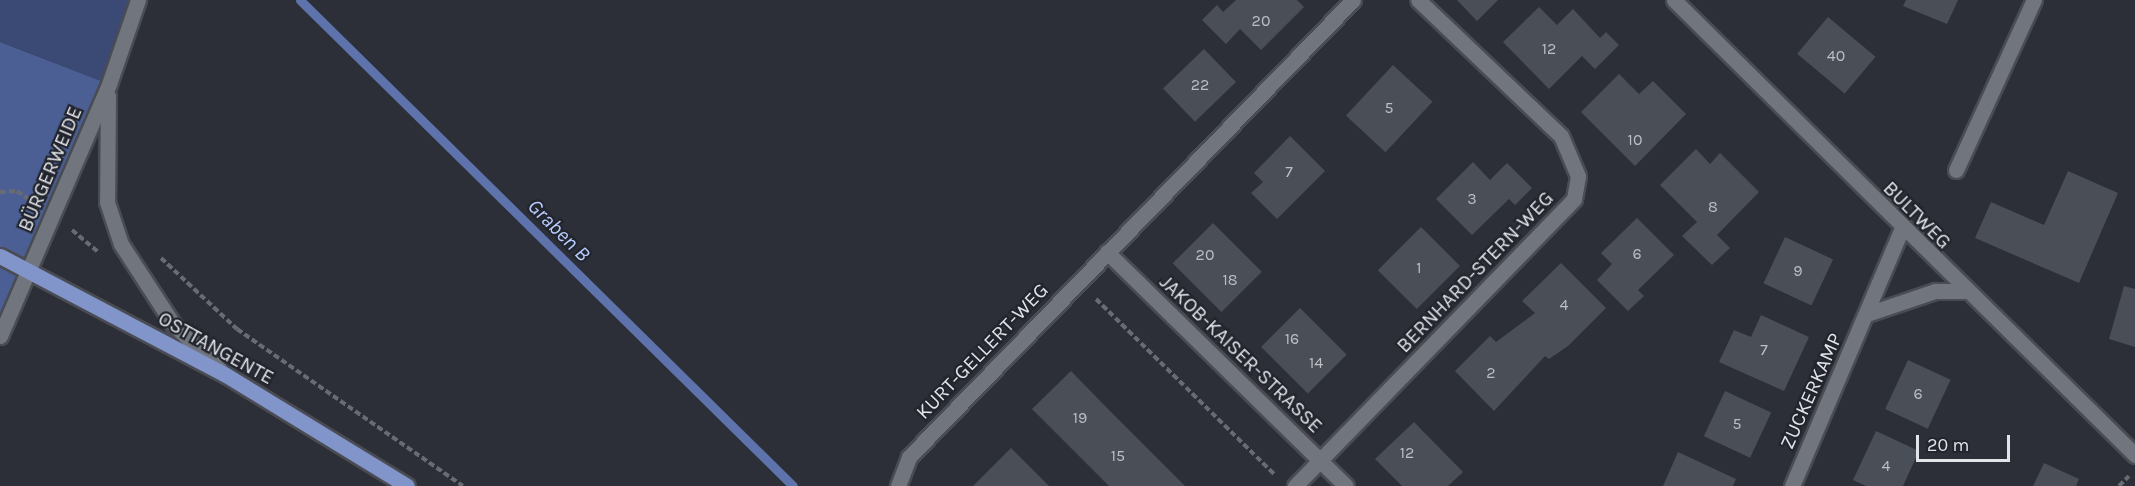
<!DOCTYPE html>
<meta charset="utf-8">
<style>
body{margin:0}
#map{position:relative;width:2135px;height:486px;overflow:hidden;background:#2c2f37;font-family:Karla,sans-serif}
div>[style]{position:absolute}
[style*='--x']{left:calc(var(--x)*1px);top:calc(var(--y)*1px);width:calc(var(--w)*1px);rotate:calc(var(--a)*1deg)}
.green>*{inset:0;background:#3b4a74}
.forest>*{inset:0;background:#4b5f95}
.stream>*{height:9px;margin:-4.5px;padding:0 4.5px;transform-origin:4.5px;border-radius:4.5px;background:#5e73ab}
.building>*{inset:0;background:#4a4e56;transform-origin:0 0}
.path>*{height:4px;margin-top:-2px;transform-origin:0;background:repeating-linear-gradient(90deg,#686b72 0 6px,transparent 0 9px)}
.roads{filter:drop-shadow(2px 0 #4a4c53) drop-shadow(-2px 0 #4a4c53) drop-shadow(0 2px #4a4c53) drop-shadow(0 -2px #4a4c53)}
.minor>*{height:15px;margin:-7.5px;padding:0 7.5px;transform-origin:7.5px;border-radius:7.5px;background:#71757e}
.major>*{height:15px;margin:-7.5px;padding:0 7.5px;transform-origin:7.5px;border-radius:7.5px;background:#8195cb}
span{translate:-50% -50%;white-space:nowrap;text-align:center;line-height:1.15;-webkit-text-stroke:4.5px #22252d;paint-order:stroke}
.number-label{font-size:16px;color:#bcbec4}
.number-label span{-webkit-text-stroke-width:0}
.street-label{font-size:20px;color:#e2e4e9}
.water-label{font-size:21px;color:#b8ccfd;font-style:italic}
.scale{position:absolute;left:1916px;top:435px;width:94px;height:27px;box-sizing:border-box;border:3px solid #e2e4e9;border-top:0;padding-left:8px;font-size:18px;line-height:21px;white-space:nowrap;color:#e2e4e9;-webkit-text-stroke:4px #22252d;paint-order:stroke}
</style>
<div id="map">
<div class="green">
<i style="clip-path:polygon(0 0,138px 0,109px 84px,0 42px)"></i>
</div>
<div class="forest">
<i style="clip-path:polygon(0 42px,109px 84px,0 336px)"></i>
</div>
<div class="stream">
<i style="--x:300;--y:0;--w:692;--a:44.59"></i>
</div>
<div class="building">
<i style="clip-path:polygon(1236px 0,1297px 0,1304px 7px,1261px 50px,1240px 29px,1226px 44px,1202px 20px,1217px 5px,1223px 12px)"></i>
<i style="clip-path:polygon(1457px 0,1498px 0,1477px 21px)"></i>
<i style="clip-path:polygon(1906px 0,1958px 0,1947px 24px,1903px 6px)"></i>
<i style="clip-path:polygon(1539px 7px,1557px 25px,1573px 9px,1600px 38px,1606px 32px,1619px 45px,1595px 69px,1582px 56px,1549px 89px,1503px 42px)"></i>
<i style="left:1828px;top:17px;width:62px;height:48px;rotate:40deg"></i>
<i style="left:1204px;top:49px;width:46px;height:57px;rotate:46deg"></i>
<i style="left:1393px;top:65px;width:54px;height:69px;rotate:43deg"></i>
<i style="clip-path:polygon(1619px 74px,1639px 94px,1653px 81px,1686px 114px,1635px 166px,1581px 112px)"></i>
<i style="clip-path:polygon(1290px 136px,1325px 171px,1277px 219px,1251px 193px,1263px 182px,1254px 173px)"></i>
<i style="clip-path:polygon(1696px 149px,1710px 164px,1720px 153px,1759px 192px,1717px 235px,1730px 248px,1712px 265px,1682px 236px,1697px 222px,1660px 185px)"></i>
<i style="clip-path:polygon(1473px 162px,1490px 180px,1507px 163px,1532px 188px,1515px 205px,1509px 199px,1472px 235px,1436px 199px)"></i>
<i style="clip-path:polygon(2068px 171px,2118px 193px,2079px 283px,1975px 238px,1991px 202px,2044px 225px)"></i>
<i style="clip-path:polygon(1637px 218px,1674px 255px,1638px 290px,1644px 296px,1628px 311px,1597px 280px,1612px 264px,1601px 253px)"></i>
<i style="left:1213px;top:223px;width:69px;height:57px;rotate:45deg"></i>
<i style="left:1421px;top:227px;width:55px;height:61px;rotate:45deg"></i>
<i style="left:1785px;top:237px;width:53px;height:51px;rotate:25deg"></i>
<i style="clip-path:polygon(1561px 263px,1606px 308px,1568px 346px,1549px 359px,1545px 356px,1494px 411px,1455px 371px,1490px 336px,1496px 342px,1535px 313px,1522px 301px)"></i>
<i style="clip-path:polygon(2124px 286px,2135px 289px,2135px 347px,2109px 339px)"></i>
<i style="left:1300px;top:308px;width:66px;height:55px;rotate:45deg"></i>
<i style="clip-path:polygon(1761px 315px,1809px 337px,1784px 391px,1719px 362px,1734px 330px,1751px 337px)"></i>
<i style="left:1908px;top:360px;width:47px;height:54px;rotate:25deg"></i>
<i style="clip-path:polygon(1071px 371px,1108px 409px,1185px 486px,1109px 486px,1032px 409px)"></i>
<i style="left:1725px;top:391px;width:51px;height:50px;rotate:25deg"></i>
<i style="clip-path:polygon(1414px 422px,1463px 472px,1448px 486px,1402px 486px,1375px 459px)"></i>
<i style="clip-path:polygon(1876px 431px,1919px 451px,1903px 486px,1866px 486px,1853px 480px)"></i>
<i style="clip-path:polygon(1011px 448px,1049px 486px,973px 486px)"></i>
<i style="clip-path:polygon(1678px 452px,1736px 479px,1733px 486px,1663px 486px)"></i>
<i style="clip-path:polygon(2044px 463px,2079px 479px,2076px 486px,2033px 486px)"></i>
</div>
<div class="path">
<i style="--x:0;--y:192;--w:17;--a:-3"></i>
<i style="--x:17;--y:191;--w:18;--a:34"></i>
<i style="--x:72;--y:230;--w:34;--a:40"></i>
<i style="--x:161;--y:258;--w:104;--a:43.1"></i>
<i style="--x:237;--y:329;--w:275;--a:34.8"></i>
<i style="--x:1096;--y:299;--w:250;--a:44.5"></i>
<i style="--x:2119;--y:486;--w:14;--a:-45"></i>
</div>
<div class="roads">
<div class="minor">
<i style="--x:1674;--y:0;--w:648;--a:44.62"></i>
<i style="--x:108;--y:96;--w:106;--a:90.5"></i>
<i style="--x:107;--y:202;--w:44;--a:71.6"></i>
<i style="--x:121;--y:244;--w:95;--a:57"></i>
<i style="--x:173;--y:324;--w:66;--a:44.4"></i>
<i style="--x:1956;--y:170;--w:187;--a:-65.4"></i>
<i style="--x:1107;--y:252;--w:334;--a:44.4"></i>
<i style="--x:1870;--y:313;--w:69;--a:-18.7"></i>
<i style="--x:1935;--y:291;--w:29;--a:0"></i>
<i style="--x:0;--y:336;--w:275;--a:-66.6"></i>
<i style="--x:109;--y:84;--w:89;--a:-71"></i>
<i style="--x:898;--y:486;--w:31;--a:-69"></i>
<i style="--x:909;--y:457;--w:637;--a:-45.83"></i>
<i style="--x:1295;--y:486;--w:400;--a:-45.8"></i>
<i style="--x:1574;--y:199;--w:23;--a:-80"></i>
<i style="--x:1578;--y:176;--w:43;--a:-113"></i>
<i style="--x:1561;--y:136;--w:197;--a:-136.4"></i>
<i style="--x:1792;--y:486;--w:280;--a:-66.9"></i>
</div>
<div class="major">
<i style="--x:0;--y:256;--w:255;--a:27.8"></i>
<i style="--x:226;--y:375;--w:212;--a:31.5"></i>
</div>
</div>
<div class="number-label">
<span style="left:1261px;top:21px">20</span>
<span style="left:1549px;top:49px">12</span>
<span style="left:1836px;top:56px">40</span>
<span style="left:1200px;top:85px">22</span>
<span style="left:1389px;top:108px">5</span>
<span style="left:1635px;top:140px">10</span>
<span style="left:1289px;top:172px">7</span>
<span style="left:1472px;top:199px">3</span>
<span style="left:1713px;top:207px">8</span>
<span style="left:1637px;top:254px">6</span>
<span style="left:1205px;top:255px">20</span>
<span style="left:1419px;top:268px">1</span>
<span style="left:1798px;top:271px">9</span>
<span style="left:1230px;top:280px">18</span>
<span style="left:1564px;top:305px">4</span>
<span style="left:1292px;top:339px">16</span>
<span style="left:1764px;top:350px">7</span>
<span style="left:1316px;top:363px">14</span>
<span style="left:1491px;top:373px">2</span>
<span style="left:1918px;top:394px">6</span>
<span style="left:1080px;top:418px">19</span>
<span style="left:1737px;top:424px">5</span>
<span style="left:1407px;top:453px">12</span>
<span style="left:1118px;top:456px">15</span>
<span style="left:1886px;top:466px">4</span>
</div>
<div class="street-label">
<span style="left:50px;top:169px;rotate:-67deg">BÜRGERWEIDE</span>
<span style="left:1917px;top:215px;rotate:45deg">BULTWEG</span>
<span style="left:1475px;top:272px;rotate:-46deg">BERNHARD-STERN-WEG</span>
<span style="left:216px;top:348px;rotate:29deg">OSTTANGENTE</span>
<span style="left:982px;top:351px;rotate:-46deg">KURT-GELLERT-WEG</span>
<span style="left:1241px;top:354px;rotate:44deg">JAKOB-KAISER-STRASSE</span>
<span style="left:1811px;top:391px;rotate:-66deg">ZUCKERKAMP</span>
</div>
<div class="water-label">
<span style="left:559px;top:230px;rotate:45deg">Graben B</span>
</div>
<div class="scale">20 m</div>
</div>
